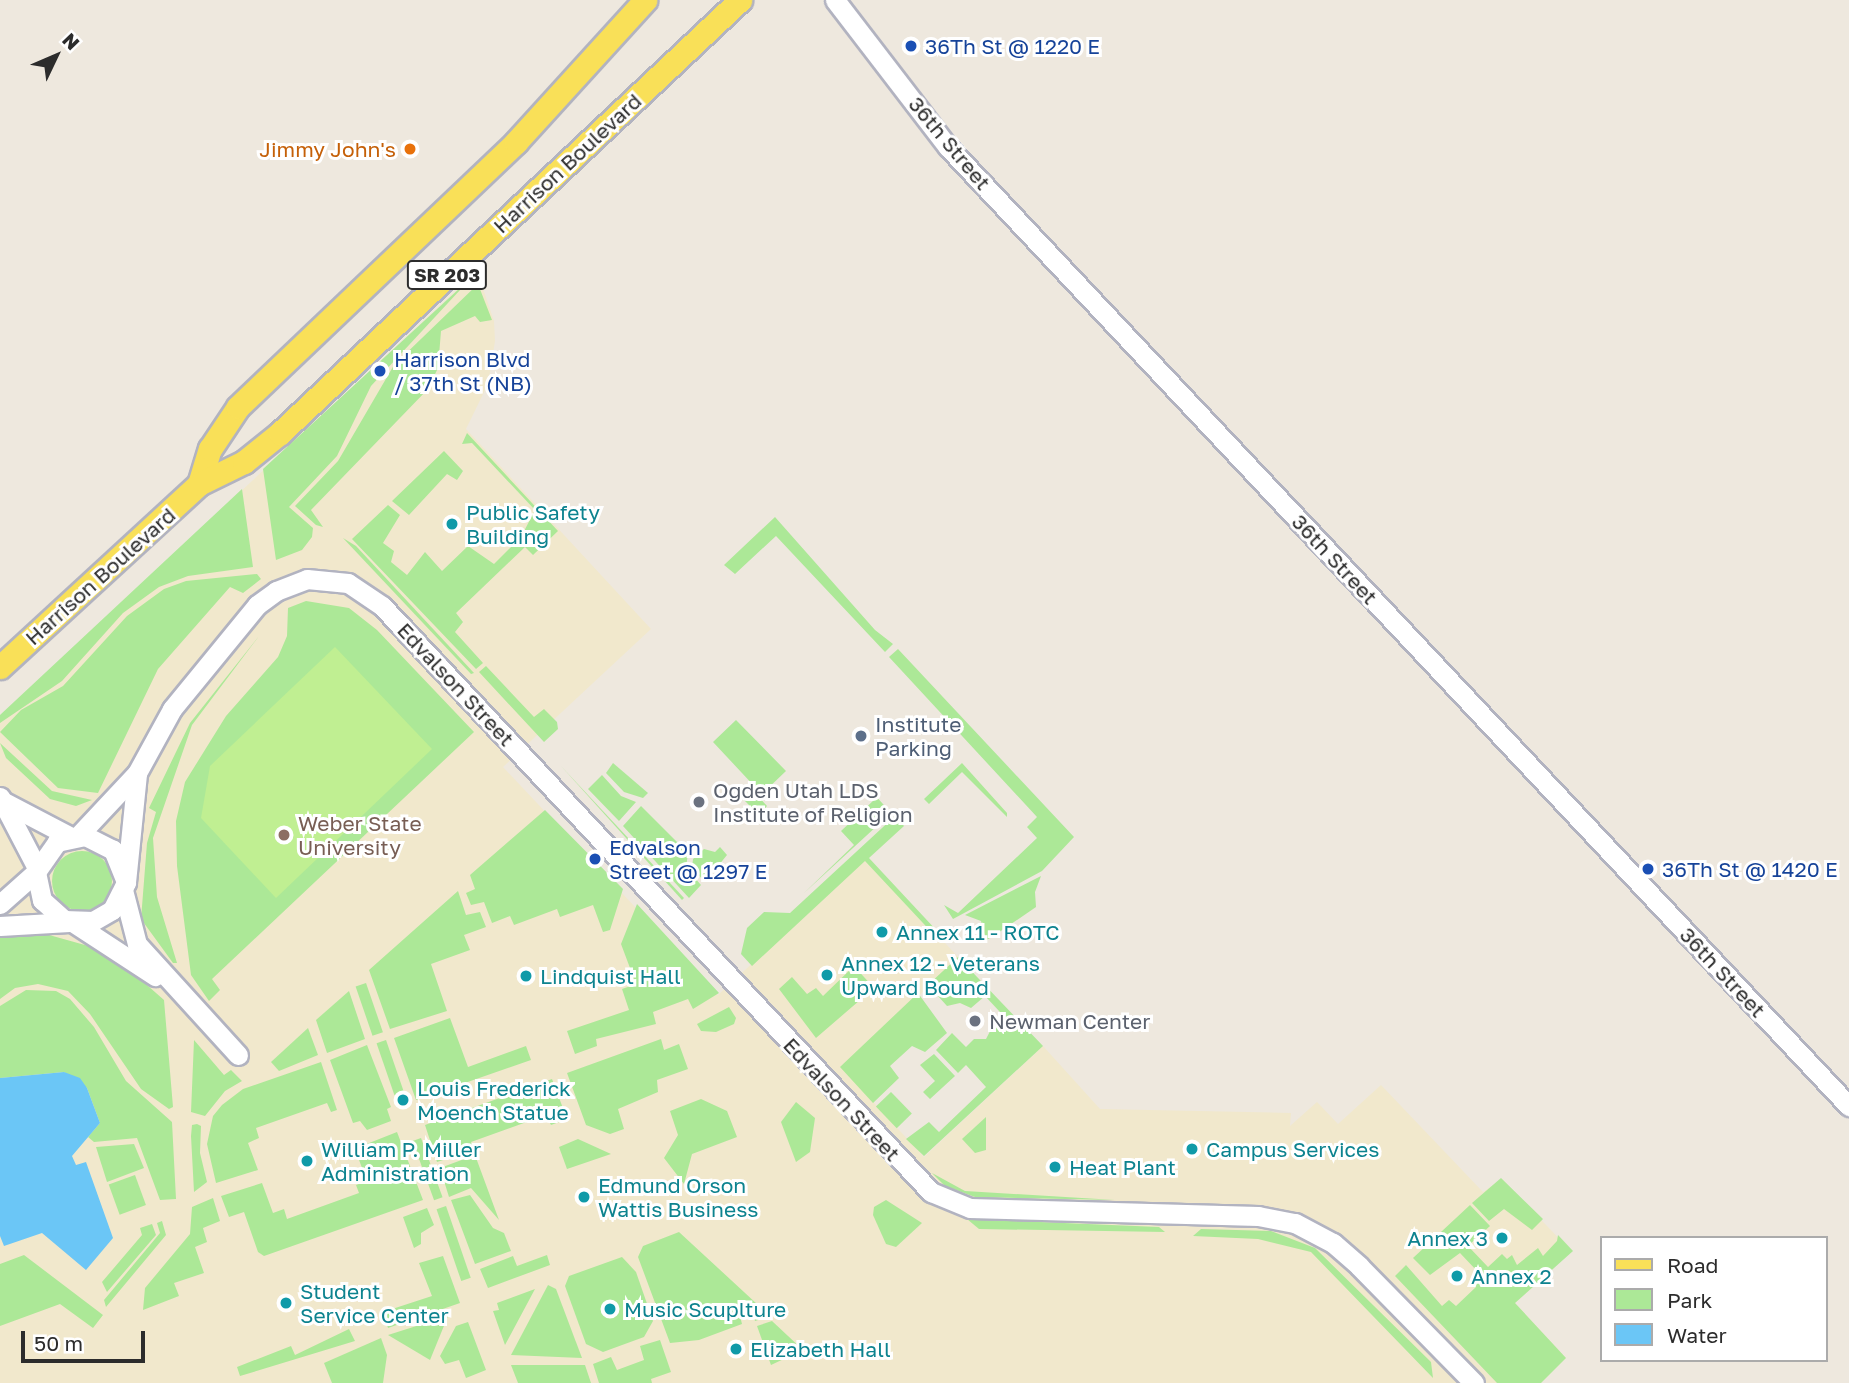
<!DOCTYPE html>
<style>
body{margin:0}
#map{position:relative;width:1849px;height:1383px;overflow:hidden;background:#eee8de;font-family:"Golos Text",sans-serif}
div>[style]{position:absolute}
[style*='--x']{left:calc(var(--x)*1px);top:calc(var(--y)*1px);width:calc(var(--w)*1px);rotate:calc(var(--a)*1deg)}
.education>*{inset:0;background:#f1e8cc}
.green>*{inset:0;background:#ace897;transform-origin:0 0}
.round{border-radius:50%}
.pitch>*{inset:0;background:#c0ef92}
.water>*{inset:0;background:#6bc6f6}
.roads{filter:drop-shadow(2px 0 #b2b3c0) drop-shadow(-2px 0 #b2b3c0) drop-shadow(0 2px #b2b3c0) drop-shadow(0 -2px #b2b3c0)}
.minor>*{height:19px;margin:-9.5px;padding:0 9.5px;transform-origin:9.5px;border-radius:9.5px;background:#fff}
.major>*{height:23px;margin:-11.5px;padding:0 11.5px;transform-origin:11.5px;border-radius:11.5px;background:#f9e058}
.dots>*{width:19px;height:19px;translate:-50% -50%;box-sizing:border-box;border:4px solid #fff;border-radius:50%}
span{translate:-50% -50%;white-space:nowrap;text-align:center;line-height:1.15;-webkit-text-stroke:6px #fff;paint-order:stroke}
.shield-label span{padding:2px 5px;background:#fff;border:2px solid;border-radius:5px;-webkit-text-stroke-width:0}
.shield-label{font-size:19px;color:#2c2c2c;font-weight:700}
.transit-label{font-size:21px;color:#164399}
.left{translate:0 -50%;text-align:left}
.street-label{font-size:21px;color:#2c2c2c}
.food-label{font-size:21px;color:#c56008}
.right{translate:-100% -50%;text-align:right}
.culture-label{font-size:21px;color:#0d838f}
.service-label{font-size:21px;color:#4e5e75}
.worship-label{font-size:21px;color:#5b616d}
.education-label{font-size:21px;color:#785e54}
.legend{position:absolute;left:1600px;top:1236px;width:228px;height:126px;box-sizing:border-box;background:#fff;border:2px solid #ababab;margin:0;padding:9px 12px;list-style:none;font-size:21px;color:#2c2c2c}
.legend li{display:flex;align-items:center;gap:14px;height:35px}
.legend b{width:35px;border:2px solid #ababab}
.north{position:absolute;left:21px;top:21px;width:70px;height:70px;-webkit-text-stroke:5px #fff;paint-order:stroke;rotate:46deg;font-size:19px;font-weight:700;line-height:28px;text-align:center;color:#2c2c2c}
.north::after{content:'';display:block;margin:auto;width:24px;height:32px;background:#2c2c2c;clip-path:polygon(50% 0,100% 100%,50% 72%,0 100%)}
.scale{position:absolute;left:21px;top:1331px;width:124px;height:32px;box-sizing:border-box;border:4px solid #2c2c2c;border-top:0;padding-left:9px;font-size:21px;line-height:24px;white-space:nowrap;color:#2c2c2c;-webkit-text-stroke:5px #fff;paint-order:stroke}
</style>
<div id="map">
<div class="education">
<i style="clip-path:polygon(477px 271px,494px 321px,495px 341px,488px 384px,466px 429px,651px 629px,503px 767px,718px 995px,866px 858px,959px 958px,842px 1068px,924px 1157px,1043px 1046px,1100px 1109px,1291px 1113px,1290px 1126px,1317px 1102px,1338px 1124px,1381px 1085px,1483px 1192px,1502px 1179px,1571px 1251px,1515px 1303px,1566px 1358px,1541px 1383px,0 1383px,0 716px)"></i>
</div>
<div class="green">
<i style="clip-path:polygon(473px 276px,371px 386px,337px 456px,289px 507px,313px 528px,312px 537px,302px 550px,276px 560px,263px 469px)"></i>
<i style="clip-path:polygon(478px 284px,492px 320px,480px 322px,475px 316px,441px 331px,438px 368px,428px 389px,311px 510px,323px 527px,316px 525px,295px 506px,338px 461px,394px 365px)"></i>
<i style="clip-path:polygon(467px 433px,558px 531px,533px 555px,525px 547px,456px 613px,463px 622px,455px 632px,483px 663px,476px 669px,352px 539px,388px 505px,400px 515px,383px 543px,394px 551px,391px 562px,407px 575px,425px 552px,442px 571px,468px 546px,494px 564px,521px 537px,535px 510px,472px 443px,462px 444px)"></i>
<i style="clip-path:polygon(444px 451px,463px 471px,457px 480px,447px 474px,409px 515px,392px 501px)"></i>
<i style="clip-path:polygon(242px 489px,253px 567px,188px 576px,159px 587px,123px 613px,62px 681px,0 723px,0 715px)"></i>
<i style="clip-path:polygon(775px 517px,875px 630px,893px 644px,885px 652px,776px 536px,735px 574px,724px 565px)"></i>
<i style="clip-path:polygon(343px 538px,356px 546px,474px 673px,471px 674px)"></i>
<i style="clip-path:polygon(257px 574px,261px 579px,243px 593px,230px 587px,158px 669px,98px 793px,58px 788px,0 732px,21px 710px,63px 686px,127px 616px,164px 589px,186px 581px)"></i>
<i style="clip-path:polygon(306px 601px,349px 608px,377px 630px,474px 732px,212px 979px,220px 990px,209px 1001px,191px 975px,177px 866px,176px 821px,185px 782px,226px 716px,278px 657px,287px 636px,288px 608px)"></i>
<i style="clip-path:polygon(259px 636px,192px 725px,153px 838px,157px 897px,177px 963px,173px 963px,141px 919px,147px 843px,156px 812px,149px 808px,190px 723px)"></i>
<i style="clip-path:polygon(898px 649px,1074px 837px,1042px 871px,953px 919px,944px 905px,958px 913px,1037px 838px,1027px 827px,1037px 817px,889px 657px)"></i>
<i style="clip-path:polygon(486px 666px,534px 717px,544px 709px,557px 722px,558px 729px,544px 742px,479px 672px)"></i>
<i style="clip-path:polygon(736px 720px,786px 771px,759px 797px,767px 806px,759px 815px,744px 800px,756px 788px,713px 742px)"></i>
<i style="clip-path:polygon(0 743px,52px 791px,92px 800px,76px 806px,50px 799px,6px 758px)"></i>
<i style="clip-path:polygon(613px 763px,648px 793px,643px 798px,624px 792px,606px 773px)"></i>
<i style="clip-path:polygon(962px 763px,1007px 813px,1007px 817px,962px 772px,929px 804px,924px 799px)"></i>
<i style="clip-path:polygon(561px 766px,684px 898px,682px 900px)"></i>
<i style="clip-path:polygon(602px 775px,621px 796px,636px 802px,619px 821px,588px 789px)"></i>
<i style="clip-path:polygon(874px 794px,891px 813px,803px 894px,854px 845px,841px 831px,874px 800px)"></i>
<i style="clip-path:polygon(641px 806px,688px 853px,686px 868px,701px 885px,689px 898px,623px 826px)"></i>
<i style="clip-path:polygon(545px 810px,623px 889px,610px 930px,603px 932px,593px 905px,560px 917px,557px 909px,514px 925px,510px 916px,492px 923px,484px 902px,471px 905px,466px 893px,475px 889px,470px 875px)"></i>
<i style="clip-path:polygon(895px 816px,904px 826px,869px 858px,938px 932px,937px 938px,865px 861px,752px 966px,741px 954px,747px 928px,764px 912px,790px 913px)"></i>
<i style="clip-path:polygon(720px 847px,727px 855px,705px 882px,692px 868px,693px 859px,704px 849px,715px 852px)"></i>
<i class="round" style="left:52px;top:851px;width:60px;height:60px"></i>
<i style="clip-path:polygon(1041px 876px,1035px 892px,1036px 907px,992px 937px,986px 940px,981px 921px,965px 915px)"></i>
<i style="clip-path:polygon(458px 891px,466px 915px,480px 912px,486px 927px,464px 935px,470px 950px,431px 964px,447px 1011px,390px 1029px,369px 970px)"></i>
<i style="clip-path:polygon(637px 904px,719px 993px,693px 1009px,688px 999px,653px 1012px,656px 1024px,596px 1039px,597px 1046px,575px 1054px,567px 1031px,629px 1010px,622px 989px,636px 984px,621px 944px)"></i>
<i style="clip-path:polygon(42px 933px,92px 947px,123px 964px,164px 1000px,173px 1107px,169px 1109px,141px 1089px,90px 1014px,68px 991px,38px 984px,15px 988px,0 999px,0 936px)"></i>
<i style="clip-path:polygon(958px 957px,1043px 1046px,924px 1156px,906px 1139px,929px 1122px,939px 1132px,986px 1087px,966px 1065px,958px 1073px,936px 1050px,952px 1033px,966px 1047px,974px 1039px,986px 1039px,1000px 1012px,985px 996px,971px 1008px,960px 1003px,947px 1006px,928px 985px)"></i>
<i style="clip-path:polygon(854px 966px,874px 988px,816px 1038px,779px 989px,792px 977px,807px 994px,816px 988px,823px 996px)"></i>
<i style="left:366px;top:983px;width:52px;height:11px;rotate:71deg"></i>
<i style="clip-path:polygon(26px 990px,56px 991px,70px 999px,94px 1027px,126px 1081px,172px 1122px,176px 1199px,160px 1200px,137px 1138px,94px 1142px,88px 1137px,100px 1123px,87px 1088px,64px 1072px,0 1078px,0 1006px)"></i>
<i style="clip-path:polygon(349px 991px,365px 1039px,327px 1053px,316px 1020px)"></i>
<i style="clip-path:polygon(918px 993px,947px 1033px,925px 1052px,912px 1046px,890px 1066px,899px 1078px,873px 1103px,840px 1067px)"></i>
<i style="clip-path:polygon(729px 1007px,736px 1018px,734px 1024px,716px 1032px,701px 1031px,697px 1024px)"></i>
<i style="clip-path:polygon(450px 1018px,468px 1067px,526px 1046px,531px 1060px,416px 1100px,394px 1038px)"></i>
<i style="clip-path:polygon(308px 1028px,318px 1055px,279px 1071px,271px 1062px)"></i>
<i style="clip-path:polygon(661px 1039px,664px 1050px,679px 1044px,688px 1069px,657px 1080px,658px 1092px,618px 1109px,624px 1129px,610px 1134px,586px 1125px,567px 1073px)"></i>
<i style="clip-path:polygon(194px 1040px,224px 1075px,231px 1070px,242px 1081px,225px 1091px,205px 1116px,191px 1112px)"></i>
<i style="left:386px;top:1040px;width:55px;height:10px;rotate:71deg"></i>
<i style="clip-path:polygon(367px 1045px,391px 1107px,387px 1109px,391px 1121px,367px 1130px,360px 1121px,353px 1123px,330px 1060px)"></i>
<i style="clip-path:polygon(934px 1054px,955px 1076px,930px 1099px,923px 1092px,935px 1081px,920px 1065px)"></i>
<i style="clip-path:polygon(321px 1062px,337px 1110px,331px 1112px,327px 1103px,256px 1128px,259px 1138px,248px 1143px,258px 1170px,216px 1183px,207px 1144px,213px 1116px,222px 1105px,243px 1089px)"></i>
<i style="clip-path:polygon(552px 1079px,567px 1119px,551px 1125px,546px 1115px,471px 1142px,474px 1150px,437px 1162px,425px 1125px)"></i>
<i style="left:891px;top:1092px;width:30px;height:21px;rotate:46deg"></i>
<i style="clip-path:polygon(701px 1099px,727px 1111px,737px 1137px,692px 1154px,684px 1184px,664px 1158px,678px 1135px,670px 1111px)"></i>
<i style="clip-path:polygon(796px 1102px,815px 1118px,810px 1152px,796px 1162px,781px 1122px)"></i>
<i style="clip-path:polygon(986px 1117px,986px 1150px,975px 1153px,962px 1139px)"></i>
<i style="clip-path:polygon(197px 1124px,201px 1126px,200px 1153px,207px 1182px,194px 1192px,191px 1136px,192px 1125px)"></i>
<i style="clip-path:polygon(397px 1132px,423px 1200px,264px 1256px,258px 1252px,244px 1212px,229px 1217px,221px 1196px,262px 1183px,273px 1213px,284px 1209px,287px 1219px,359px 1193px,356px 1185px,367px 1181px,356px 1152px,359px 1147px)"></i>
<i style="left:421px;top:1138px;width:63px;height:9px;rotate:70deg"></i>
<i style="clip-path:polygon(578px 1139px,611px 1154px,567px 1169px,559px 1147px)"></i>
<i style="clip-path:polygon(134px 1144px,144px 1168px,107px 1182px,96px 1147px)"></i>
<i style="clip-path:polygon(475px 1155px,499px 1220px,471px 1188px,449px 1197px,440px 1168px)"></i>
<i style="clip-path:polygon(932px 1173px,965px 1191px,1115px 1200px,975px 1197px,945px 1186px)"></i>
<i style="left:135px;top:1175px;width:32px;height:28px;rotate:70deg"></i>
<i style="clip-path:polygon(1501px 1178px,1543px 1219px,1532px 1230px,1504px 1209px,1489px 1221px,1472px 1203px)"></i>
<i style="clip-path:polygon(470px 1195px,493px 1228px,504px 1233px,511px 1251px,475px 1264px,451px 1200px)"></i>
<i style="clip-path:polygon(213px 1198px,220px 1221px,203px 1228px,207px 1242px,195px 1247px,204px 1273px,174px 1283px,179px 1296px,143px 1310px,145px 1288px,190px 1234px,192px 1207px)"></i>
<i style="clip-path:polygon(886px 1200px,922px 1223px,896px 1247px,886px 1244px,873px 1215px,874px 1207px)"></i>
<i style="clip-path:polygon(1470px 1205px,1490px 1226px,1468px 1246px,1488px 1267px,1502px 1254px,1507px 1259px,1512px 1255px,1517px 1265px,1538px 1248px,1543px 1256px,1557px 1241px,1558px 1235px,1573px 1251px,1515px 1303px,1566px 1358px,1541px 1383px,1497px 1383px,1395px 1276px,1406px 1265px,1442px 1306px,1449px 1300px,1456px 1306px,1476px 1287px,1470px 1280px,1478px 1272px,1460px 1253px,1430px 1275px,1413px 1258px)"></i>
<i style="left:446px;top:1206px;width:76px;height:10px;rotate:71deg"></i>
<i style="clip-path:polygon(427px 1208px,434px 1225px,421px 1233px,421px 1244px,414px 1248px,403px 1217px)"></i>
<i style="clip-path:polygon(967px 1219px,1159px 1227px,1165px 1232px,979px 1229px)"></i>
<i style="clip-path:polygon(162px 1221px,166px 1235px,106px 1307px,104px 1300px,160px 1233px,157px 1223px)"></i>
<i style="clip-path:polygon(152px 1224px,156px 1235px,107px 1292px,102px 1282px,142px 1235px,140px 1228px)"></i>
<i style="clip-path:polygon(1201px 1229px,1271px 1231px,1315px 1248px,1431px 1362px,1433px 1378px,1311px 1252px,1258px 1239px,1193px 1236px)"></i>
<i style="clip-path:polygon(679px 1232px,770px 1316px,755px 1321px,752px 1312px,740px 1316px,742px 1324px,699px 1340px,670px 1343px,638px 1257px,643px 1246px)"></i>
<i style="clip-path:polygon(24px 1255px,103px 1315px,93px 1328px,60px 1304px,0 1326px,0 1264px)"></i>
<i style="clip-path:polygon(547px 1255px,550px 1265px,488px 1288px,480px 1269px,513px 1256px,517px 1266px)"></i>
<i style="clip-path:polygon(443px 1256px,460px 1303px,388px 1328px,383px 1312px,432px 1296px,419px 1263px)"></i>
<i style="clip-path:polygon(622px 1257px,636px 1272px,653px 1321px,644px 1337px,603px 1352px,586px 1344px,565px 1286px,569px 1276px)"></i>
<i style="clip-path:polygon(548px 1285px,556px 1289px,582px 1358px,511px 1355px)"></i>
<i style="clip-path:polygon(535px 1289px,505px 1345px,493px 1311px,499px 1310px,497px 1303px)"></i>
<i style="clip-path:polygon(448px 1316px,430px 1360px,388px 1335px)"></i>
<i style="clip-path:polygon(772px 1321px,803px 1350px,771px 1365px,757px 1326px)"></i>
<i style="clip-path:polygon(468px 1322px,486px 1370px,466px 1378px,459px 1360px,445px 1364px,440px 1356px,456px 1326px)"></i>
<i style="clip-path:polygon(349px 1329px,355px 1341px,240px 1376px,237px 1367px,291px 1346px,295px 1355px)"></i>
<i style="clip-path:polygon(381px 1338px,387px 1355px,383px 1383px,332px 1383px,324px 1363px)"></i>
<i style="clip-path:polygon(660px 1340px,671px 1372px,651px 1379px,652px 1383px,599px 1383px,593px 1364px,611px 1357px,617px 1370px,644px 1360px,640px 1346px)"></i>
<i style="clip-path:polygon(511px 1365px,585px 1365px,591px 1383px,518px 1383px)"></i>
</div>
<div class="pitch">
<i style="clip-path:polygon(335px 647px,432px 749px,276px 898px,201px 818px,210px 766px)"></i>
</div>
<div class="water">
<i style="clip-path:polygon(64px 1072px,80px 1078px,87px 1088px,100px 1123px,72px 1156px,76px 1165px,86px 1162px,113px 1238px,86px 1270px,42px 1233px,4px 1246px,0 1236px,0 1078px)"></i>
</div>
<div class="roads">
<div class="minor">
<i style="--x:835;--y:0;--w:185;--a:52.5"></i>
<i style="--x:948;--y:147;--w:1316;--a:46.79"></i>
<i style="--x:0;--y:797;--w:80;--a:62.5"></i>
<i style="--x:4;--y:802;--w:76;--a:27.6"></i>
<i style="--x:78;--y:836;--w:86;--a:-46.9"></i>
<i style="--x:137;--y:773;--w:73;--a:-61.3"></i>
<i style="--x:172;--y:709;--w:134;--a:-50.7"></i>
<i style="--x:257;--y:605;--w:24;--a:-36"></i>
<i style="--x:276;--y:591;--w:33;--a:-21"></i>
<i style="--x:307;--y:579;--w:41;--a:5.6"></i>
<i style="--x:348;--y:583;--w:41;--a:34.1"></i>
<i style="--x:382;--y:606;--w:803;--a:46.87"></i>
<i style="--x:931;--y:1192;--w:42;--a:22.3"></i>
<i style="--x:970;--y:1208;--w:288;--a:1.6"></i>
<i style="--x:1258;--y:1216;--w:38;--a:11"></i>
<i style="--x:1295;--y:1223;--w:43;--a:27.8"></i>
<i style="--x:1333;--y:1243;--w:35;--a:41"></i>
<i style="--x:1359;--y:1266;--w:164;--a:45.5"></i>
<i style="--x:126;--y:882;--w:35;--a:-112"></i>
<i style="--x:113;--y:850;--w:31;--a:-153"></i>
<i style="--x:85;--y:836;--w:29;--a:168"></i>
<i style="--x:57;--y:842;--w:37;--a:125"></i>
<i style="--x:36;--y:872;--w:29;--a:78"></i>
<i style="--x:42;--y:900;--w:30;--a:42"></i>
<i style="--x:64;--y:920;--w:29;--a:2"></i>
<i style="--x:93;--y:921;--w:22;--a:-30"></i>
<i style="--x:112;--y:910;--w:31;--a:-63"></i>
<i style="--x:126;--y:882;--w:109;--a:-84.2"></i>
<i style="--x:123;--y:890;--w:56;--a:75.5"></i>
<i style="--x:137;--y:944;--w:150;--a:47.7"></i>
<i style="--x:0;--y:904;--w:48;--a:-41.6"></i>
<i style="--x:74;--y:923;--w:97;--a:33.2"></i>
<i style="--x:0;--y:926;--w:69;--a:-3.3"></i>
</div>
<div class="major">
<i style="--x:199;--y:484;--w:37;--a:-73"></i>
<i style="--x:210;--y:449;--w:50;--a:-56.3"></i>
<i style="--x:238;--y:407;--w:384;--a:-43.6"></i>
<i style="--x:516;--y:142;--w:192;--a:-47.7"></i>
<i style="--x:0;--y:667;--w:270;--a:-42.6"></i>
<i style="--x:199;--y:484;--w:50;--a:-26.1"></i>
<i style="--x:244;--y:462;--w:46;--a:-38.9"></i>
<i style="--x:280;--y:433;--w:632;--a:-43.27"></i>
</div>
</div>
<div class="dots">
<i style="left:911px;top:46px;background:#1a4fb4"></i>
<i style="left:410px;top:149px;background:#e8710a"></i>
<i style="left:380px;top:371px;background:#1a4fb4"></i>
<i style="left:452px;top:524px;background:#0f9aa8"></i>
<i style="left:861px;top:736px;background:#5c6f8a"></i>
<i style="left:699px;top:802px;background:#6b7280"></i>
<i style="left:284px;top:835px;background:#8d6e63"></i>
<i style="left:595px;top:859px;background:#1a4fb4"></i>
<i style="left:1648px;top:869px;background:#1a4fb4"></i>
<i style="left:882px;top:932px;background:#0f9aa8"></i>
<i style="left:827px;top:975px;background:#0f9aa8"></i>
<i style="left:526px;top:976px;background:#0f9aa8"></i>
<i style="left:975px;top:1021px;background:#6b7280"></i>
<i style="left:403px;top:1100px;background:#0f9aa8"></i>
<i style="left:1192px;top:1149px;background:#0f9aa8"></i>
<i style="left:307px;top:1161px;background:#0f9aa8"></i>
<i style="left:1055px;top:1167px;background:#0f9aa8"></i>
<i style="left:584px;top:1197px;background:#0f9aa8"></i>
<i style="left:1502px;top:1238px;background:#0f9aa8"></i>
<i style="left:1457px;top:1276px;background:#0f9aa8"></i>
<i style="left:286px;top:1303px;background:#0f9aa8"></i>
<i style="left:610px;top:1309px;background:#0f9aa8"></i>
<i style="left:736px;top:1349px;background:#0f9aa8"></i>
</div>
<div class="shield-label">
<span style="left:447px;top:275px">SR 203</span>
</div>
<div class="transit-label">
<span class="left" style="left:925px;top:46px">36Th St @ 1220 E</span>
<span class="left" style="left:394px;top:371px">Harrison Blvd<br>/ 37th St (NB)</span>
<span class="left" style="left:609px;top:859px">Edvalson<br>Street @ 1297 E</span>
<span class="left" style="left:1662px;top:869px">36Th St @ 1420 E</span>
</div>
<div class="street-label">
<span style="left:950px;top:143px;rotate:50deg">36th Street</span>
<span style="left:567px;top:163px;rotate:-43deg">Harrison Boulevard</span>
<span style="left:1335px;top:559px;rotate:47deg">36th Street</span>
<span style="left:100px;top:576px;rotate:-42deg">Harrison Boulevard</span>
<span style="left:456px;top:684px;rotate:47deg">Edvalson Street</span>
<span style="left:1723px;top:972px;rotate:47deg">36th Street</span>
<span style="left:842px;top:1099px;rotate:47deg">Edvalson Street</span>
</div>
<div class="food-label">
<span class="right" style="left:396px;top:149px">Jimmy John's</span>
</div>
<div class="culture-label">
<span class="left" style="left:466px;top:524px">Public Safety<br>Building</span>
<span class="left" style="left:896px;top:932px">Annex 11 - ROTC</span>
<span class="left" style="left:841px;top:975px">Annex 12 - Veterans<br>Upward Bound</span>
<span class="left" style="left:540px;top:976px">Lindquist Hall</span>
<span class="left" style="left:417px;top:1100px">Louis Frederick<br>Moench Statue</span>
<span class="left" style="left:321px;top:1161px">William P. Miller<br>Administration</span>
<span class="left" style="left:1206px;top:1149px">Campus Services</span>
<span class="left" style="left:1069px;top:1167px">Heat Plant</span>
<span class="left" style="left:598px;top:1197px">Edmund Orson<br>Wattis Business</span>
<span class="right" style="left:1488px;top:1238px">Annex 3</span>
<span class="left" style="left:1471px;top:1276px">Annex 2</span>
<span class="left" style="left:300px;top:1303px">Student<br>Service Center</span>
<span class="left" style="left:624px;top:1309px">Music Scuplture</span>
<span class="left" style="left:750px;top:1349px">Elizabeth Hall</span>
</div>
<div class="service-label">
<span class="left" style="left:875px;top:736px">Institute<br>Parking</span>
</div>
<div class="worship-label">
<span class="left" style="left:713px;top:802px">Ogden Utah LDS<br>Institute of Religion</span>
<span class="left" style="left:989px;top:1021px">Newman Center</span>
</div>
<div class="education-label">
<span class="left" style="left:298px;top:835px">Weber State<br>University</span>
</div>
<ul class="legend">
<li><b style="height:9px;background:#f9e058"></b>Road</li>
<li><b style="height:19px;background:#ace897"></b>Park</li>
<li><b style="height:19px;background:#6bc6f6"></b>Water</li>
</ul>
<div class="north">N</div>
<div class="scale">50 m</div>
</div>
